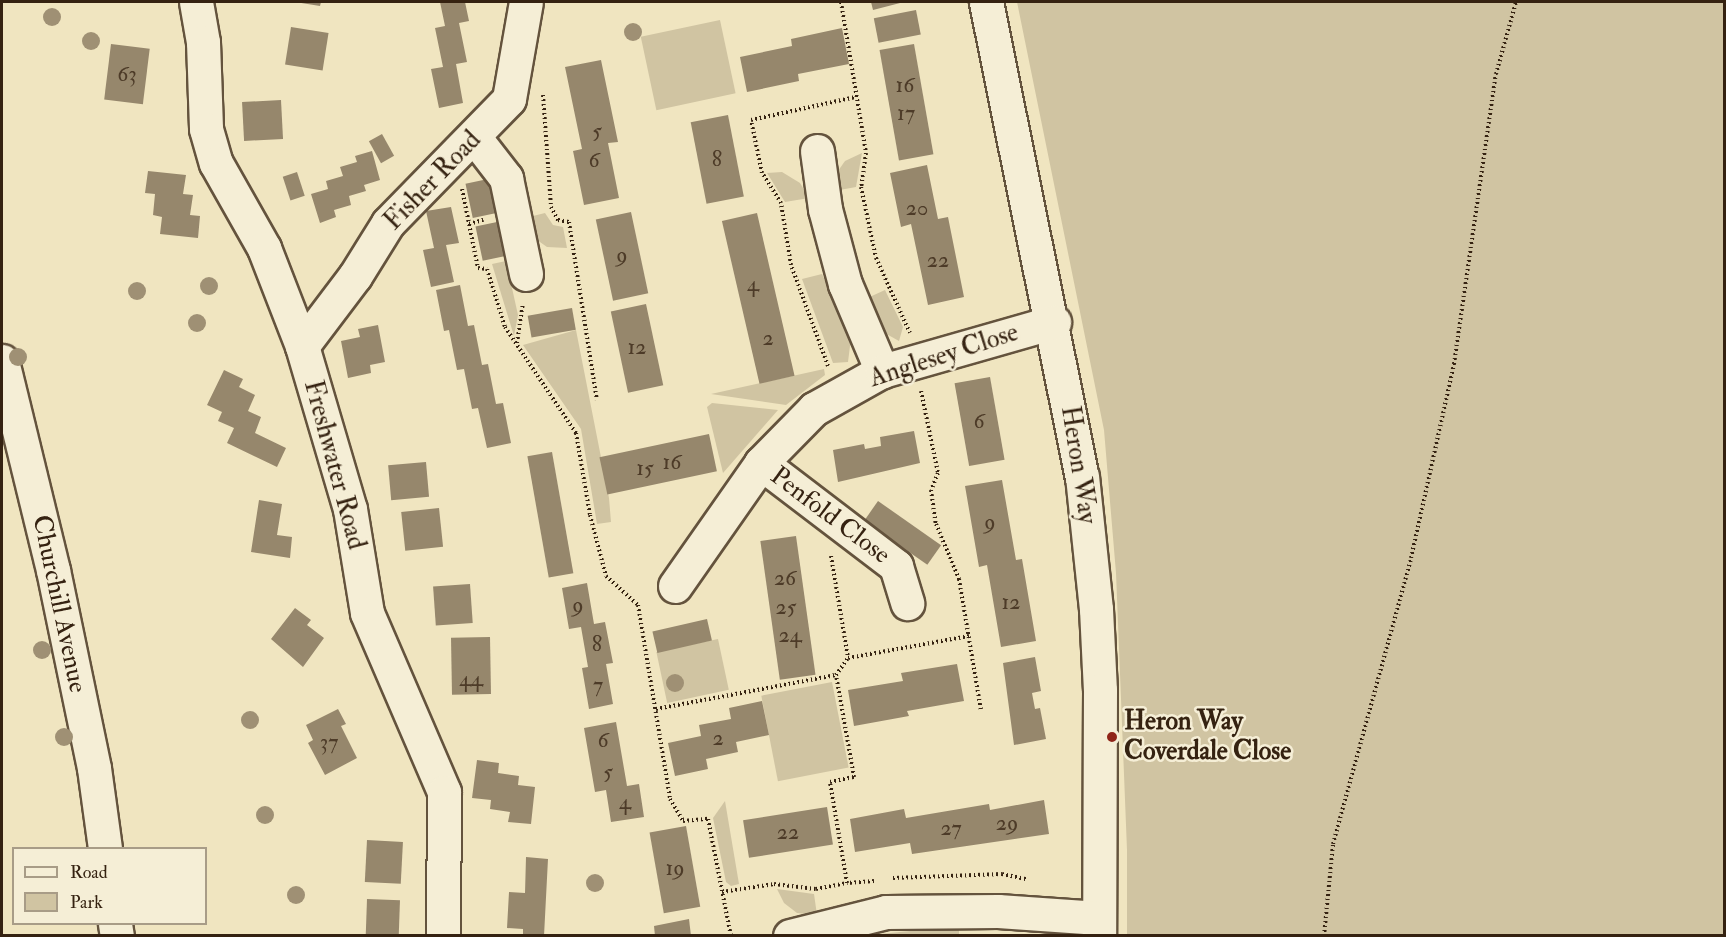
<!DOCTYPE html>
<style>
body{margin:0}
#map{position:relative;width:1726px;height:937px;overflow:hidden;background:#f0e5c0;font-family:"IM FELL Double Pica",serif}
div>[style]{position:absolute}
[style*='--x']{left:calc(var(--x)*1px);top:calc(var(--y)*1px);width:calc(var(--w)*1px);rotate:calc(var(--a)*1deg)}
.green>*{inset:0;background:#d0c4a2;transform-origin:0 0}
.building>*{inset:0;background:#96876c;transform-origin:0 0}
.path>*{height:4px;margin-top:-2px;transform-origin:0;background:repeating-linear-gradient(90deg,#352211 0 1.5px,transparent 0 4.5px)}
.roads{filter:drop-shadow(2px 0 #64533d) drop-shadow(-2px 0 #64533d) drop-shadow(0 2px #64533d) drop-shadow(0 -2px #64533d)}
.minor>*{height:33px;margin:-16.5px;padding:0 16.5px;transform-origin:16.5px;border-radius:16.5px;background:#f5eed6}
.trees>*{width:18px;height:18px;margin:-9px;border-radius:50%;background:#9f9074}
.dots>*{width:16px;height:16px;translate:-50% -50%;box-sizing:border-box;border:3px solid #f5eed6;border-radius:50%}
span{translate:-50% -50%;white-space:nowrap;text-align:center;line-height:1.15;-webkit-text-stroke:5px #f5eed6;paint-order:stroke}
.number-label{font-size:22px;color:#4d3b28}
.number-label span{-webkit-text-stroke-width:0}
.street-label{font-size:26px;color:#352211}
.poi-label{font-size:26px;color:#352211;font-weight:700}
.left{translate:0 -50%;text-align:left}
.frame{position:absolute;inset:0;border:3px solid #352211;pointer-events:none}
.legend{position:absolute;left:12px;top:847px;width:195px;height:78px;box-sizing:border-box;background:#f5eed6;border:2px solid #a89c87;margin:0;padding:8px 10px;list-style:none;font-size:18px;color:#352211}
.legend li{display:flex;align-items:center;gap:12px;height:30px}
.legend b{width:30px;border:2px solid #a89c87}
</style>
<div id="map">
<div class="green">
<i style="clip-path:polygon(1017px 2px,1724px 2px,1724px 935px,1127px 935px,1127px 850px,1116px 573px,1104px 430px)"></i>
<i style="left:720px;top:20px;width:75px;height:81px;rotate:78deg"></i>
<i style="clip-path:polygon(862px 153px,856px 187px,834px 191px,833px 178px,845px 161px)"></i>
<i style="clip-path:polygon(782px 172px,800px 183px,809px 198px,785px 202px,767px 173px)"></i>
<i style="clip-path:polygon(545px 213px,553px 225px,563px 227px,567px 248px,547px 247px,530px 235px,525px 218px)"></i>
<i style="clip-path:polygon(506px 261px,518px 315px,514px 336px,492px 264px)"></i>
<i style="clip-path:polygon(822px 274px,851px 338px,848px 362px,833px 363px,802px 279px)"></i>
<i style="clip-path:polygon(885px 290px,903px 327px,899px 341px,881px 331px,863px 300px)"></i>
<i style="clip-path:polygon(576px 330px,609px 498px,611px 522px,597px 524px,581px 429px,523px 345px)"></i>
<i style="clip-path:polygon(824px 369px,825px 375px,786px 405px,711px 394px)"></i>
<i style="clip-path:polygon(712px 403px,778px 410px,723px 473px,707px 407px)"></i>
<i style="left:718px;top:639px;width:52px;height:63px;rotate:78deg"></i>
<i style="left:832px;top:682px;width:87px;height:72px;rotate:79deg"></i>
<i style="clip-path:polygon(725px 801px,739px 884px,731px 886px,726px 882px,713px 818px)"></i>
<i style="clip-path:polygon(777px 889px,814px 894px,817px 915px,797px 913px,784px 903px)"></i>
<i style="clip-path:polygon(959px 928px,959px 935px,870px 935px,910px 931px)"></i>
</div>
<div class="building">
<i style="clip-path:polygon(295px 2px,321px 2px,320px 6px)"></i>
<i style="clip-path:polygon(440px 2px,465px 2px,469px 21px,459px 23px,467px 62px,456px 64px,463px 103px,439px 108px,431px 69px,443px 67px,435px 28px,445px 26px)"></i>
<i style="clip-path:polygon(871px 2px,904px 2px,873px 10px)"></i>
<i style="left:916px;top:10px;width:25px;height:43px;rotate:79deg"></i>
<i style="left:291px;top:27px;width:38px;height:38px;rotate:9deg"></i>
<i style="clip-path:polygon(842px 28px,849px 64px,798px 74px,799px 81px,747px 92px,740px 57px,792px 46px,791px 39px)"></i>
<i style="left:111px;top:44px;width:39px;height:56px;rotate:7deg"></i>
<i style="left:914px;top:44px;width:112px;height:35px;rotate:80deg"></i>
<i style="clip-path:polygon(601px 60px,618px 142px,608px 143px,619px 198px,584px 205px,573px 151px,582px 149px,565px 67px)"></i>
<i style="left:281px;top:100px;width:39px;height:39px;rotate:87deg"></i>
<i style="left:728px;top:115px;width:83px;height:38px;rotate:79deg"></i>
<i style="left:382px;top:134px;width:25px;height:15px;rotate:61deg"></i>
<i style="clip-path:polygon(372px 151px,380px 180px,364px 185px,366px 191px,349px 196px,351px 205px,334px 210px,336px 217px,320px 223px,311px 194px,328px 189px,326px 181px,343px 176px,340px 167px,357px 162px,355px 156px)"></i>
<i style="clip-path:polygon(927px 165px,938px 219px,948px 217px,964px 297px,928px 305px,911px 224px,901px 227px,890px 173px)"></i>
<i style="clip-path:polygon(148px 171px,186px 175px,183px 194px,193px 195px,190px 215px,200px 216px,198px 238px,160px 234px,162px 217px,153px 215px,155px 194px,145px 193px)"></i>
<i style="left:297px;top:172px;width:25px;height:15px;rotate:72deg"></i>
<i style="left:488px;top:179px;width:35px;height:23px;rotate:78deg"></i>
<i style="clip-path:polygon(451px 207px,459px 243px,446px 245px,454px 282px,431px 287px,423px 250px,434px 248px,426px 211px)"></i>
<i style="left:631px;top:212px;width:83px;height:36px;rotate:78deg"></i>
<i style="left:757px;top:213px;width:167px;height:36px;rotate:77deg"></i>
<i style="left:497px;top:222px;width:35px;height:22px;rotate:78deg"></i>
<i style="clip-path:polygon(460px 285px,468px 326px,474px 325px,482px 365px,488px 364px,496px 404px,503px 403px,511px 443px,487px 448px,478px 408px,472px 409px,464px 369px,457px 370px,449px 330px,444px 331px,436px 290px)"></i>
<i style="left:646px;top:304px;width:83px;height:36px;rotate:78deg"></i>
<i style="left:572px;top:308px;width:22px;height:45px;rotate:80deg"></i>
<i style="clip-path:polygon(378px 325px,385px 362px,370px 365px,371px 373px,348px 378px,341px 341px,360px 337px,358px 329px)"></i>
<i style="clip-path:polygon(224px 370px,243px 379px,239px 387px,255px 395px,248px 411px,261px 417px,255px 433px,286px 448px,277px 467px,227px 443px,234px 428px,218px 421px,222px 412px,207px 405px)"></i>
<i style="left:990px;top:377px;width:84px;height:36px;rotate:80deg"></i>
<i style="clip-path:polygon(914px 431px,920px 463px,838px 482px,833px 450px,864px 444px,865px 449px,881px 446px,880px 437px)"></i>
<i style="left:709px;top:434px;width:38px;height:112px;rotate:78deg"></i>
<i style="left:552px;top:452px;width:123px;height:25px;rotate:80deg"></i>
<i style="left:426px;top:462px;width:35px;height:38px;rotate:85deg"></i>
<i style="clip-path:polygon(1002px 480px,1016px 560px,1022px 559px,1036px 641px,1001px 647px,987px 565px,979px 567px,965px 486px)"></i>
<i style="clip-path:polygon(259px 500px,282px 504px,277px 535px,292px 537px,290px 558px,251px 552px)"></i>
<i style="left:878px;top:501px;width:77px;height:24px;rotate:35deg"></i>
<i style="left:439px;top:508px;width:39px;height:38px;rotate:84deg"></i>
<i style="left:796px;top:536px;width:140px;height:36px;rotate:82deg"></i>
<i style="clip-path:polygon(587px 583px,594px 624px,605px 622px,613px 663px,606px 664px,613px 704px,589px 709px,582px 668px,588px 667px,581px 627px,569px 629px,562px 588px)"></i>
<i style="left:470px;top:584px;width:39px;height:37px;rotate:86deg"></i>
<i style="clip-path:polygon(295px 608px,311px 620px,307px 625px,324px 638px,303px 667px,271px 639px)"></i>
<i style="left:707px;top:619px;width:22px;height:56px;rotate:77deg"></i>
<i style="left:490px;top:637px;width:57px;height:39px;rotate:89deg"></i>
<i style="clip-path:polygon(1035px 657px,1041px 691px,1032px 693px,1035px 709px,1040px 708px,1046px 739px,1014px 745px,1003px 663px)"></i>
<i style="clip-path:polygon(957px 664px,964px 701px,907px 711px,909px 716px,854px 726px,848px 690px,903px 681px,901px 673px)"></i>
<i style="clip-path:polygon(762px 701px,769px 735px,736px 742px,738px 752px,706px 759px,708px 769px,675px 776px,668px 743px,701px 736px,699px 725px,731px 719px,729px 708px)"></i>
<i style="clip-path:polygon(338px 709px,346px 724px,341px 726px,357px 758px,325px 775px,308px 743px,313px 740px,306px 725px)"></i>
<i style="clip-path:polygon(616px 722px,627px 786px,639px 784px,644px 817px,611px 822px,606px 790px,595px 792px,584px 728px)"></i>
<i style="clip-path:polygon(477px 760px,499px 763px,498px 773px,519px 776px,518px 785px,535px 787px,531px 824px,508px 822px,510px 812px,490px 809px,491px 800px,472px 798px)"></i>
<i style="clip-path:polygon(1044px 800px,1049px 834px,912px 854px,910px 843px,855px 852px,850px 819px,904px 809px,906px 818px,989px 804px,990px 810px)"></i>
<i style="left:827px;top:807px;width:38px;height:85px;rotate:81deg"></i>
<i style="left:686px;top:826px;width:82px;height:37px;rotate:80deg"></i>
<i style="left:367px;top:840px;width:36px;height:42px;rotate:3deg"></i>
<i style="clip-path:polygon(526px 857px,548px 859px,544px 936px,523px 936px,523px 929px,507px 928px,509px 892px,525px 893px)"></i>
<i style="left:367px;top:899px;width:33px;height:37px;rotate:2deg"></i>
<i style="clip-path:polygon(689px 919px,691px 936px,655px 936px,654px 926px)"></i>
</div>
<div class="path">
<i style="--x:841;--y:2;--w:153;--a:80.6"></i>
<i style="--x:866;--y:153;--w:34;--a:98"></i>
<i style="--x:861;--y:187;--w:73;--a:78.1"></i>
<i style="--x:876;--y:258;--w:82;--a:65.6"></i>
<i style="--x:543;--y:95;--w:112;--a:85.9"></i>
<i style="--x:551;--y:207;--w:15;--a:62"></i>
<i style="--x:558;--y:220;--w:11;--a:10"></i>
<i style="--x:569;--y:222;--w:180;--a:81.1"></i>
<i style="--x:462;--y:189;--w:81;--a:78.6"></i>
<i style="--x:478;--y:268;--w:9;--a:6"></i>
<i style="--x:487;--y:269;--w:61;--a:72.8"></i>
<i style="--x:505;--y:327;--w:128;--a:56.2"></i>
<i style="--x:576;--y:433;--w:83;--a:80.3"></i>
<i style="--x:590;--y:515;--w:63;--a:75.3"></i>
<i style="--x:606;--y:576;--w:43;--a:42.2"></i>
<i style="--x:638;--y:605;--w:197;--a:80.6"></i>
<i style="--x:670;--y:799;--w:26;--a:59"></i>
<i style="--x:683;--y:821;--w:25;--a:-5"></i>
<i style="--x:708;--y:819;--w:119;--a:78.9"></i>
<i style="--x:469;--y:224;--w:15;--a:-16"></i>
<i style="--x:517;--y:343;--w:40;--a:-81.5"></i>
<i style="--x:828;--y:366;--w:108;--a:-110.1"></i>
<i style="--x:791;--y:265;--w:63;--a:-99.2"></i>
<i style="--x:781;--y:203;--w:36;--a:-122"></i>
<i style="--x:762;--y:173;--w:54;--a:-101.7"></i>
<i style="--x:751;--y:120;--w:107;--a:-12.4"></i>
<i style="--x:921;--y:391;--w:84;--a:78.3"></i>
<i style="--x:938;--y:473;--w:18;--a:112"></i>
<i style="--x:931;--y:490;--w:34;--a:82"></i>
<i style="--x:936;--y:524;--w:60;--a:67.3"></i>
<i style="--x:959;--y:579;--w:133;--a:80.5"></i>
<i style="--x:831;--y:556;--w:103;--a:80.5"></i>
<i style="--x:656;--y:709;--w:183;--a:-10.7"></i>
<i style="--x:893;--y:878;--w:109;--a:-2.1"></i>
<i style="--x:1002;--y:874;--w:25;--a:12"></i>
<i style="--x:874;--y:881;--w:27;--a:176"></i>
<i style="--x:847;--y:883;--w:102;--a:-99.6"></i>
<i style="--x:830;--y:782;--w:25;--a:-12"></i>
<i style="--x:854;--y:777;--w:104;--a:-100"></i>
<i style="--x:836;--y:675;--w:21;--a:-55"></i>
<i style="--x:848;--y:658;--w:123;--a:-10.3"></i>
<i style="--x:722;--y:892;--w:53;--a:-8.7"></i>
<i style="--x:774;--y:884;--w:42;--a:6.8"></i>
<i style="--x:816;--y:889;--w:32;--a:-11"></i>
<i style="--x:1324;--y:936;--w:92;--a:-84.4"></i>
<i style="--x:1333;--y:844;--w:296;--a:-74.7"></i>
<i style="--x:1411;--y:558;--w:199;--a:-77.5"></i>
<i style="--x:1454;--y:364;--w:293;--a:-81.8"></i>
<i style="--x:1496;--y:74;--w:75;--a:-74.5"></i>
</div>
<div class="roads">
<div class="minor">
<i style="--x:196;--y:2;--w:41;--a:80.1"></i>
<i style="--x:203;--y:42;--w:87;--a:88"></i>
<i style="--x:206;--y:129;--w:35;--a:74"></i>
<i style="--x:216;--y:163;--w:98;--a:60.5"></i>
<i style="--x:264;--y:248;--w:105;--a:68.8"></i>
<i style="--x:302;--y:346;--w:170;--a:73.6"></i>
<i style="--x:350;--y:509;--w:105;--a:80.7"></i>
<i style="--x:367;--y:613;--w:195;--a:66.7"></i>
<i style="--x:444;--y:792;--w:144;--a:90.4"></i>
<i style="--x:986;--y:2;--w:484;--a:78.6"></i>
<i style="--x:1082;--y:476;--w:134;--a:84"></i>
<i style="--x:1096;--y:609;--w:81;--a:87.2"></i>
<i style="--x:1100;--y:690;--w:246;--a:90.2"></i>
<i style="--x:475;--y:138;--w:51;--a:52.2"></i>
<i style="--x:506;--y:178;--w:98;--a:78.2"></i>
<i style="--x:817;--y:151;--w:59;--a:82.1"></i>
<i style="--x:825;--y:209;--w:78;--a:75.1"></i>
<i style="--x:845;--y:284;--w:95;--a:67"></i>
<i style="--x:302;--y:346;--w:88;--a:-52.9"></i>
<i style="--x:355;--y:276;--w:62;--a:-58.1"></i>
<i style="--x:388;--y:223;--w:173;--a:-45.7"></i>
<i style="--x:509;--y:99;--w:98;--a:-80.1"></i>
<i style="--x:2;--y:361;--w:215;--a:76.3"></i>
<i style="--x:53;--y:570;--w:202;--a:78.3"></i>
<i style="--x:94;--y:768;--w:81;--a:82.2"></i>
<i style="--x:761;--y:463;--w:170;--a:37.3"></i>
<i style="--x:896;--y:566;--w:39;--a:73"></i>
<i style="--x:675;--y:586;--w:150;--a:-55"></i>
<i style="--x:761;--y:463;--w:76;--a:-45.5"></i>
<i style="--x:814;--y:409;--w:78;--a:-29.2"></i>
<i style="--x:882;--y:371;--w:179;--a:-15.9"></i>
<i style="--x:115;--y:924;--w:12;--a:81"></i>
<i style="--x:790;--y:936;--w:99;--a:-14"></i>
<i style="--x:886;--y:912;--w:112;--a:-0.5"></i>
<i style="--x:998;--y:911;--w:101;--a:4"></i>
</div>
</div>
<div class="trees">
<i style="left:52px;top:17px"></i>
<i style="left:633px;top:32px"></i>
<i style="left:91px;top:41px"></i>
<i style="left:209px;top:286px"></i>
<i style="left:137px;top:291px"></i>
<i style="left:197px;top:323px"></i>
<i style="left:18px;top:357px"></i>
<i style="left:42px;top:650px"></i>
<i style="left:675px;top:683px"></i>
<i style="left:250px;top:720px"></i>
<i style="left:64px;top:737px"></i>
<i style="left:265px;top:815px"></i>
<i style="left:595px;top:883px"></i>
<i style="left:296px;top:895px"></i>
</div>
<div class="dots">
<i style="left:1112px;top:737px;background:#8f2418"></i>
</div>
<div class="number-label">
<span style="left:127px;top:75px">63</span>
<span style="left:905px;top:86px">16</span>
<span style="left:906px;top:114px">17</span>
<span style="left:597px;top:132px">5</span>
<span style="left:717px;top:160px">8</span>
<span style="left:594px;top:161px">6</span>
<span style="left:917px;top:209px">20</span>
<span style="left:622px;top:256px">9</span>
<span style="left:938px;top:261px">22</span>
<span style="left:753px;top:285px">4</span>
<span style="left:768px;top:339px">2</span>
<span style="left:637px;top:348px">12</span>
<span style="left:979px;top:422px">6</span>
<span style="left:672px;top:463px">16</span>
<span style="left:645px;top:469px">15</span>
<span style="left:990px;top:523px">9</span>
<span style="left:785px;top:579px">26</span>
<span style="left:1011px;top:603px">12</span>
<span style="left:578px;top:606px">9</span>
<span style="left:786px;top:608px">25</span>
<span style="left:790px;top:636px">24</span>
<span style="left:597px;top:645px">8</span>
<span style="left:471px;top:680px">44</span>
<span style="left:598px;top:686px">7</span>
<span style="left:718px;top:739px">2</span>
<span style="left:603px;top:741px">6</span>
<span style="left:329px;top:743px">37</span>
<span style="left:608px;top:773px">5</span>
<span style="left:625px;top:803px">4</span>
<span style="left:1007px;top:824px">29</span>
<span style="left:951px;top:829px">27</span>
<span style="left:788px;top:833px">22</span>
<span style="left:675px;top:869px">19</span>
</div>
<div class="street-label">
<span style="left:433px;top:181px;rotate:-46deg">Fisher Road</span>
<span style="left:944px;top:356px;rotate:-18deg">Anglesey Close</span>
<span style="left:334px;top:465px;rotate:75deg">Freshwater Road</span>
<span style="left:1078px;top:465px;rotate:81deg">Heron Way</span>
<span style="left:830px;top:516px;rotate:37deg">Penfold Close</span>
<span style="left:59px;top:604px;rotate:78deg">Churchill Avenue</span>
</div>
<div class="poi-label">
<span class="left" style="left:1124px;top:737px">Heron Way<br>Coverdale Close</span>
</div>
<div class="frame"></div>
<ul class="legend">
<li><b style="height:8px;background:#f5eed6"></b>Road</li>
<li><b style="height:16px;background:#d0c4a2"></b>Park</li>
</ul>
</div>
